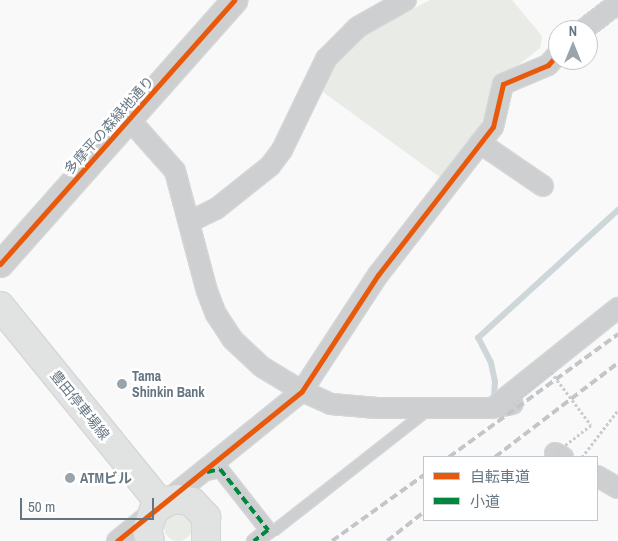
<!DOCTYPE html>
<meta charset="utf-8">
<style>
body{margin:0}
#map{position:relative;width:618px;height:541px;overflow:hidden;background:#f9f9f9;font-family:"Archivo Narrow","Noto Sans JP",sans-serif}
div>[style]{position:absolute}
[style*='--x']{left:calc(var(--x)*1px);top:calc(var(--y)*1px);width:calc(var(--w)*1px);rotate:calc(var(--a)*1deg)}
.green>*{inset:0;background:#e8ebe6}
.round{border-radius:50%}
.stream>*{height:5.5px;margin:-2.75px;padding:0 2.75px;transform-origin:2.75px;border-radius:2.75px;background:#ced6d9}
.path>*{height:3px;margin-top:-1.5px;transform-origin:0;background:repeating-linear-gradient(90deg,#cbcccd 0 2.5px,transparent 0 5px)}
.roads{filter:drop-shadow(1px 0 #d5d6d7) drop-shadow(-1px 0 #d5d6d7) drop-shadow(0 1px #d5d6d7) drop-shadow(0 -1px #d5d6d7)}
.service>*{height:10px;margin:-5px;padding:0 5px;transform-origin:5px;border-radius:5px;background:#cecfd0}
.pedestrian>*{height:15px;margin:-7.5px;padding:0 7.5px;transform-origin:7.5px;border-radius:7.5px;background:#cecfd0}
.minor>*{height:20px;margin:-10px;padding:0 10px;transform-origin:10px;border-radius:10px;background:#cecfd0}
.tertiary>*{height:25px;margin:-12.5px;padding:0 12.5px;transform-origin:12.5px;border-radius:12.5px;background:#cecfd0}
.secondary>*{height:28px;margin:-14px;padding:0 14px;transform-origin:14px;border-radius:14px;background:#e1e2e2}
.rail>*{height:4px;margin-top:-2px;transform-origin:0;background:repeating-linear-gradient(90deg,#c3c5c6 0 8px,transparent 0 12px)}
.path-bridge>*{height:3px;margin-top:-1.5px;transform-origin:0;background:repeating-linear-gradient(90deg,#cbcccd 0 2.5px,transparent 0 5px)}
.quiet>*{height:4px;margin-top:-2px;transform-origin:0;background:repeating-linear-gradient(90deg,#00873e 0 8px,transparent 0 12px)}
.cycleway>*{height:5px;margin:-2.5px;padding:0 2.5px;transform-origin:2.5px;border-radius:2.5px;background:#e8590c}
.dots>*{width:14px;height:14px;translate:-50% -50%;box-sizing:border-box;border:2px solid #fff;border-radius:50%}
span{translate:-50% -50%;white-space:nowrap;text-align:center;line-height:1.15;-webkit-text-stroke:5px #fff;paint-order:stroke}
.street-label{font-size:14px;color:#657683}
.poi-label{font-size:14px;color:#657683;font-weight:700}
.left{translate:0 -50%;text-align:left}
.legend{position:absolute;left:423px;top:456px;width:175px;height:65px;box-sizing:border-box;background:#fff;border:1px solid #c1c8cd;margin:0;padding:6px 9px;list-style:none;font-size:15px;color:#657683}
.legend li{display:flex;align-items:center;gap:10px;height:25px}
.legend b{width:25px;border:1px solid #c1c8cd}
.north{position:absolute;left:548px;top:20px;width:50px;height:50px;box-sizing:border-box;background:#fff;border:1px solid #c1c8cd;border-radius:50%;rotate:0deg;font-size:14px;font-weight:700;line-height:20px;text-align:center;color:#657683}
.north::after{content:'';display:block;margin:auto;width:18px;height:22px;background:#99a4ac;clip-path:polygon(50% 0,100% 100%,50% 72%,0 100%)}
.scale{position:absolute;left:20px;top:498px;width:134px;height:22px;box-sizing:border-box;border:2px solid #657683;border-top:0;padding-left:6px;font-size:15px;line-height:18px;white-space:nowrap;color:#657683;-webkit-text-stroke:4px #fff;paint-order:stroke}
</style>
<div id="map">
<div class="green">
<i style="clip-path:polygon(430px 0,512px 0,542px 36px,540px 48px,493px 85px,481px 126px,441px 178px,323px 92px,330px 66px,356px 39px)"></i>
<i class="round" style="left:164px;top:513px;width:28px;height:28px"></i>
</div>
<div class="stream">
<i style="--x:494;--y:396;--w:14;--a:-86"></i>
<i style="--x:495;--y:382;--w:19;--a:-102"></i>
<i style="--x:491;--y:363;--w:28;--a:-117"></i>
<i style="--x:478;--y:338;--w:190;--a:-42.4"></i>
</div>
<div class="path">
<i style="--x:582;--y:457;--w:59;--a:-52.5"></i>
</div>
<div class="roads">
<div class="service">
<i style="--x:268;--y:530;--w:7;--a:0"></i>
<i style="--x:275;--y:530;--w:194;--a:-38.1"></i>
</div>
<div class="pedestrian">
<i style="--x:202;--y:473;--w:18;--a:-13"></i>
<i style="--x:220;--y:469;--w:78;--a:51.8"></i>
<i style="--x:268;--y:530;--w:18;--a:142"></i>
</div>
<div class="minor">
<i style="--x:583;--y:30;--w:44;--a:-37.6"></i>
<i style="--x:129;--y:119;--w:69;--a:48.5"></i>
<i style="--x:175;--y:171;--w:124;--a:75.1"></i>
<i style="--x:207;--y:291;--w:25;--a:69"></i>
<i style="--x:216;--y:314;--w:30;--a:57"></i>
<i style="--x:232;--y:339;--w:41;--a:43"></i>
<i style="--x:262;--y:367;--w:47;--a:31"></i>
<i style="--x:302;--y:391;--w:32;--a:24"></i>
<i style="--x:331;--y:404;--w:46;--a:5"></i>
<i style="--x:377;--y:408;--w:115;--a:0"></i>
<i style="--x:492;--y:408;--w:21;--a:-11"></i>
<i style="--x:480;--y:143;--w:76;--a:34.3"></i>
<i style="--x:189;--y:222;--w:30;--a:-26"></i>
<i style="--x:216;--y:209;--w:69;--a:-38.5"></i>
<i style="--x:270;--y:166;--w:20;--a:-53"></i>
<i style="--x:282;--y:150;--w:101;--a:-64.2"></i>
<i style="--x:326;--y:59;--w:45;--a:-45"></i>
<i style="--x:358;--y:27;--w:55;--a:-29.4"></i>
<i style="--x:494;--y:407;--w:159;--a:-38.6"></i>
<i style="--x:555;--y:453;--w:9;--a:27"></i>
<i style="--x:597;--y:476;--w:24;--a:30"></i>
<i style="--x:117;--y:541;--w:238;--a:-39"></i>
<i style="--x:302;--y:391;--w:139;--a:-56.8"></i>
<i style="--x:378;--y:275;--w:187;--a:-52.2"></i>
<i style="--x:493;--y:127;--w:44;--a:-76.9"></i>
<i style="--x:503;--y:84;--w:49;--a:-22.9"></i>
<i style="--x:548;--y:65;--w:15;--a:-48"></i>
</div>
<div class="tertiary">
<i style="--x:0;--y:264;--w:353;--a:-48.4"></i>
</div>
<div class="secondary">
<i style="--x:0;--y:306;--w:255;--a:50.9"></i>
<i style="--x:150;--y:541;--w:11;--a:-105"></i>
<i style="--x:147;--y:530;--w:21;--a:-71"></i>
<i style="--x:154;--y:510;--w:17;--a:-33"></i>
<i style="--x:168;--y:501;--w:10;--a:-11"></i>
<i style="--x:178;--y:499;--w:14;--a:12"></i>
<i style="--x:192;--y:502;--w:21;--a:47"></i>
<i style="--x:206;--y:517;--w:24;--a:90"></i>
</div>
</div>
<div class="rail">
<i style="--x:449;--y:457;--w:209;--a:-36"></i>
<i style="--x:495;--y:457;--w:155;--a:-37.4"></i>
<i style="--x:332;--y:541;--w:113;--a:-35.7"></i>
<i style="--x:387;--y:541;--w:47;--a:-38.1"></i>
</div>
<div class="path-bridge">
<i style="--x:513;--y:404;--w:50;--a:-40.1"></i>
<i style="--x:551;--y:372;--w:66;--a:53"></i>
<i style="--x:591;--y:425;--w:46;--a:142.1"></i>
</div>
<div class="quiet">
<i style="--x:207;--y:472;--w:13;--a:-13"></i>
<i style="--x:220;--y:469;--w:78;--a:51.8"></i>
<i style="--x:268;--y:530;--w:18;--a:142"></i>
</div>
<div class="cycleway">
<i style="--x:0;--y:264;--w:353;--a:-48.4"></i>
<i style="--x:117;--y:541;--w:238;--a:-39"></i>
<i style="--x:302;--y:391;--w:139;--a:-56.8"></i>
<i style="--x:378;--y:275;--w:187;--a:-52.2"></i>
<i style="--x:493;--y:127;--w:44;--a:-76.9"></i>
<i style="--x:503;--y:84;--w:49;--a:-22.9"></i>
<i style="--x:548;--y:65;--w:15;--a:-48"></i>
</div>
<div class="dots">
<i style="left:122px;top:384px;background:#99a4ac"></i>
<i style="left:70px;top:478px;background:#99a4ac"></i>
</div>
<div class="street-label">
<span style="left:109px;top:125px;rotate:-48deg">多摩平の森緑地通り</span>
<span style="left:80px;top:405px;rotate:51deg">豊田停車場線</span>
</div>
<div class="poi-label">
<span class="left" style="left:132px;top:384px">Tama<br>Shinkin Bank</span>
<span class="left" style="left:80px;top:478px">ATMビル</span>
</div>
<ul class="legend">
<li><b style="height:6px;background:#e8590c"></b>自転車道</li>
<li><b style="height:6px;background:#00873e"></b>小道</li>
</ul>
<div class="north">N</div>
<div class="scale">50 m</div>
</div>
